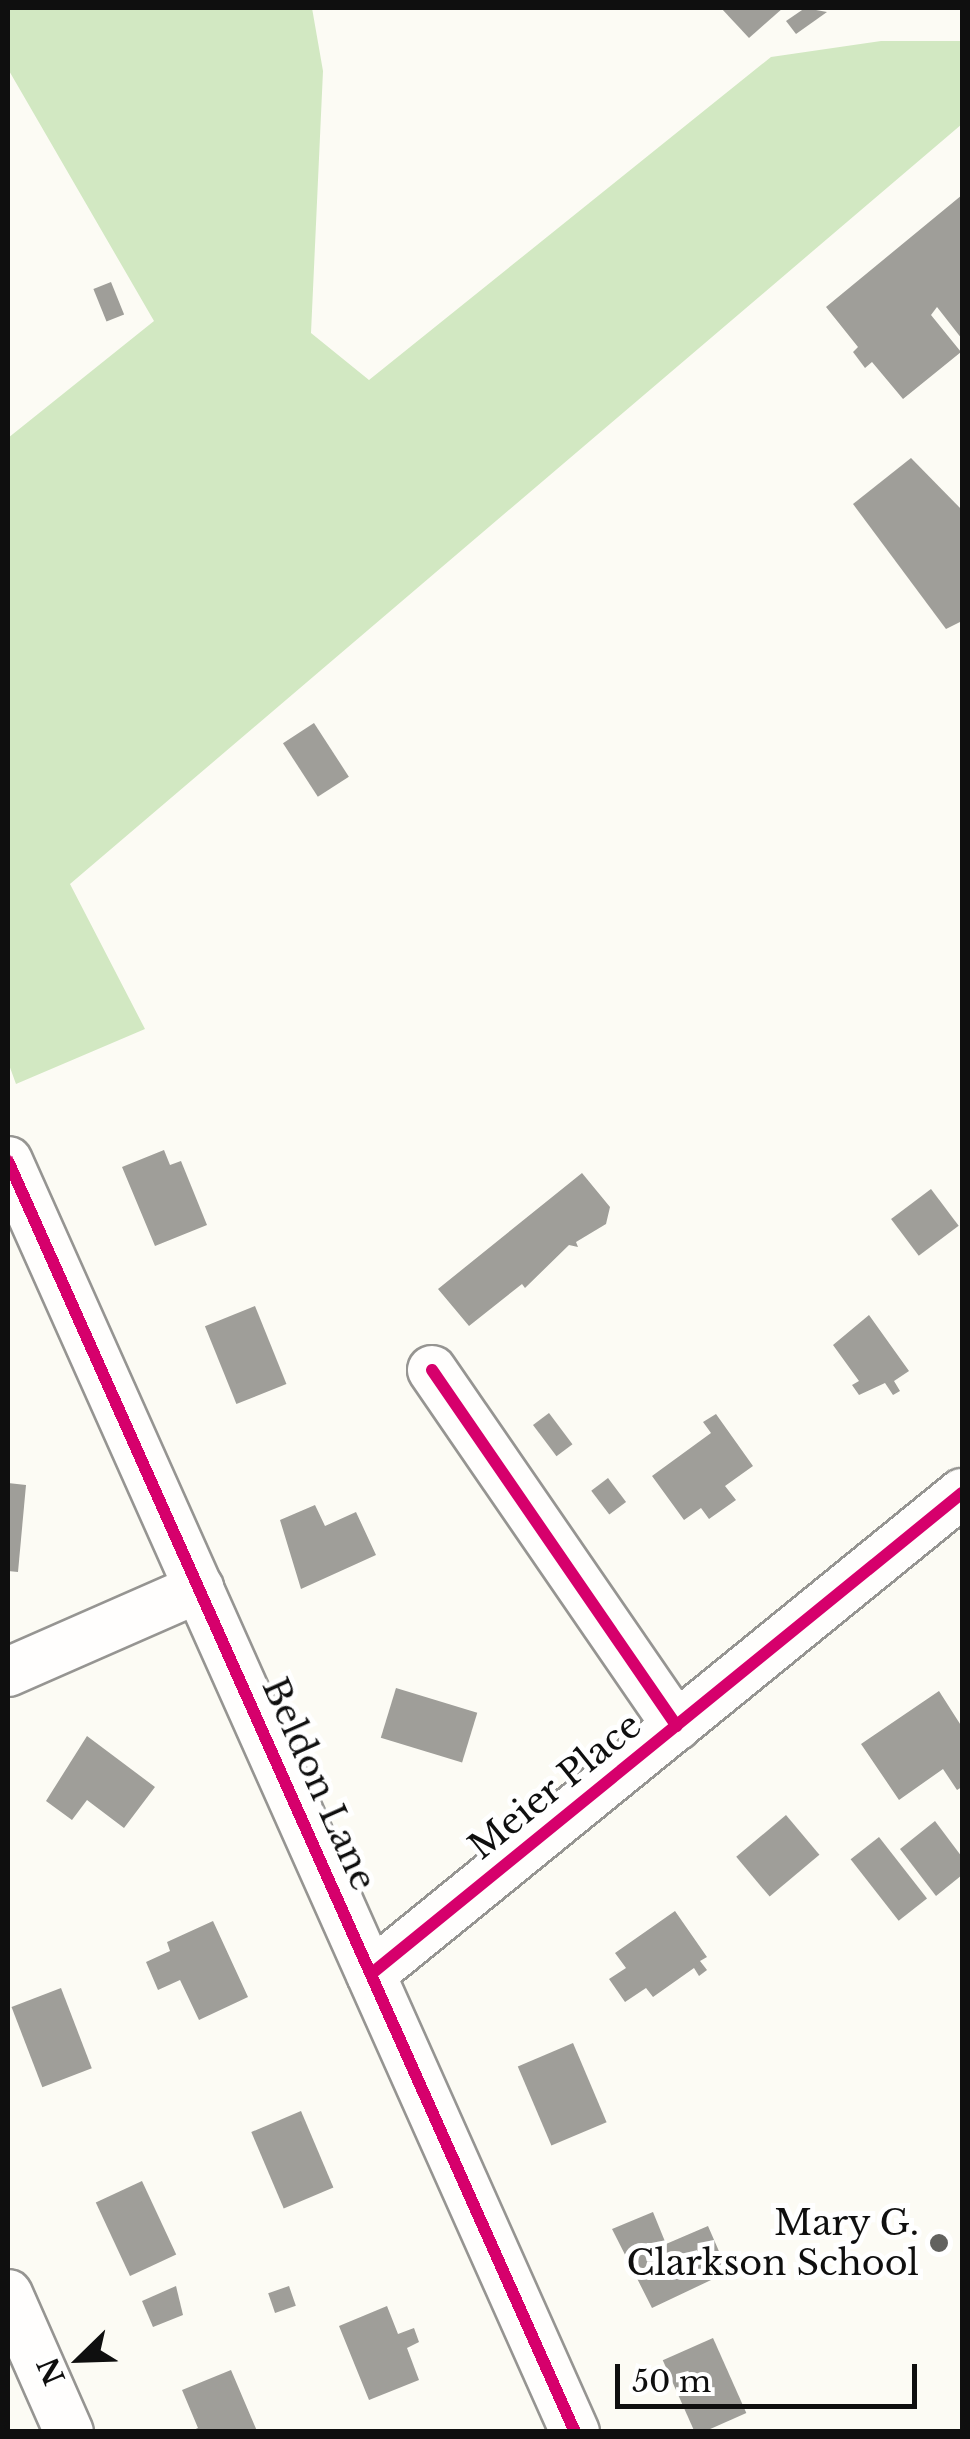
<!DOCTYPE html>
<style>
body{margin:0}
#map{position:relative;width:970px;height:2439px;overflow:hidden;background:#fcfbf4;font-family:"Libre Baskerville",serif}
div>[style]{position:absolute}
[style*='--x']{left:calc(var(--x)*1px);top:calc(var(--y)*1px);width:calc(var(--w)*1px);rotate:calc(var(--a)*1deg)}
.forest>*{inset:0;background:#d2e8c2}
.building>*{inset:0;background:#9f9e99;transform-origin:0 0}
.roads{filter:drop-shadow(2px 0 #969592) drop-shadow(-2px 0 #969592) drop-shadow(0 2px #969592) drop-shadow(0 -2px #969592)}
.minor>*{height:48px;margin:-24px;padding:0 24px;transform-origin:24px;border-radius:24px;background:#fffefd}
.cycleway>*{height:12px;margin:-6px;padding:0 6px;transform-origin:6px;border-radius:6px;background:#d6006c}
.dots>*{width:28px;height:28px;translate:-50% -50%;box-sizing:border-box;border:5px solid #fff;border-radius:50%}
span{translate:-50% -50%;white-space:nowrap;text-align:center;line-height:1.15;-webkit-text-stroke:10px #fff;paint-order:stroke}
.street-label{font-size:35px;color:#0f0f0f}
.poi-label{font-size:35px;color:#0f0f0f}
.right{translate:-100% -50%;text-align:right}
.frame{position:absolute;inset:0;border:10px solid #0f0f0f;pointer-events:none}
.north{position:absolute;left:30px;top:2309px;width:100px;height:100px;-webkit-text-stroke:8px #fff;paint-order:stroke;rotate:247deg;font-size:28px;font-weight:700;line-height:40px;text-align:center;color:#0f0f0f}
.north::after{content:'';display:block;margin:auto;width:35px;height:45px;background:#0f0f0f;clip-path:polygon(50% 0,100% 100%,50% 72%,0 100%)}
.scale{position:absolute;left:615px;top:2364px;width:302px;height:45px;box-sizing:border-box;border:5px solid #0f0f0f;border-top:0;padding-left:12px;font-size:30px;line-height:35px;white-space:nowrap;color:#0f0f0f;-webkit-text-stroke:8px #fff;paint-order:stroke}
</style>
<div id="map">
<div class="forest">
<i style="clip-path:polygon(8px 8px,312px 8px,323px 71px,311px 333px,369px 380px,771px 57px,881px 41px,962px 41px,962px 124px,70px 884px,145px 1029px,16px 1084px,8px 1062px,8px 438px,154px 321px,8px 69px)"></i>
</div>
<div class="building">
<i style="clip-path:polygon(721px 8px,783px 8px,749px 38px)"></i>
<i style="clip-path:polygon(805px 8px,827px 12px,796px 34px,786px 21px)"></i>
<i style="clip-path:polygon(962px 195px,962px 339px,937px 307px,931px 315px,961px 352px,903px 399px,872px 362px,865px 368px,853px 352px,858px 347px,826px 307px)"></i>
<i style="left:111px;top:282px;width:35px;height:19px;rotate:68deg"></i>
<i style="clip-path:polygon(911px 458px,962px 510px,962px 621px,946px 629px,853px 504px)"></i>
<i style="left:314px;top:723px;width:64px;height:37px;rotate:57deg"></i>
<i style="clip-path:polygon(164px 1150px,170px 1165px,181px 1161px,207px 1225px,155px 1246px,122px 1167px)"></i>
<i style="clip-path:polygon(582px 1173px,610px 1207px,606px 1224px,576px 1242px,578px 1247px,569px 1245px,525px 1288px,522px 1284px,469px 1326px,438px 1289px)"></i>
<i style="left:931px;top:1189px;width:46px;height:50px;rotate:53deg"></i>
<i style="left:255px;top:1306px;width:84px;height:54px;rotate:68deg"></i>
<i style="clip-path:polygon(869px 1315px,909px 1371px,894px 1381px,900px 1391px,893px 1395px,885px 1383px,859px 1395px,852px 1385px,859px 1381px,833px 1345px)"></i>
<i style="left:549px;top:1413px;width:39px;height:20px;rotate:53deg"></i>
<i style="clip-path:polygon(716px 1414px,753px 1466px,725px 1486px,736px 1500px,709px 1519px,701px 1508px,684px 1520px,652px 1476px,711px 1433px,703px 1422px)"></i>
<i style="left:608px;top:1478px;width:30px;height:21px;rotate:53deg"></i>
<i style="clip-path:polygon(8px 1483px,26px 1485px,18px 1572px,8px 1571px)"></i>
<i style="clip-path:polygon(315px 1505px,325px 1526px,356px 1512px,376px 1555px,301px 1589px,280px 1520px)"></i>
<i style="left:396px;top:1688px;width:85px;height:52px;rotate:17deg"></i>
<i style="clip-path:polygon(939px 1691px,962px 1727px,962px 1787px,957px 1790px,943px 1769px,899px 1800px,861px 1744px)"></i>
<i style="clip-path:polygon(87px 1736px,155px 1787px,124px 1828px,87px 1800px,72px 1820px,46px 1801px)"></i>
<i style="left:786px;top:1815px;width:52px;height:65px;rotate:50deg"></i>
<i style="clip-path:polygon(935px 1821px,962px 1857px,962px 1875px,936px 1896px,900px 1849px)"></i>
<i style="left:879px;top:1837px;width:78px;height:36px;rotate:52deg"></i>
<i style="clip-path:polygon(675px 1911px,707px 1957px,700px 1961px,707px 1970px,699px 1976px,694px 1968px,653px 1997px,646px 1988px,625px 2002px,609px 1979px,626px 1968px,615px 1953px)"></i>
<i style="clip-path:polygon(213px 1921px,248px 1997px,199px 2020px,180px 1980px,158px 1990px,146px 1962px,170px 1951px,167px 1942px)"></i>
<i style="left:61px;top:1988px;width:86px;height:53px;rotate:69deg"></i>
<i style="left:573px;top:2043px;width:86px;height:60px;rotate:67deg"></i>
<i style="left:301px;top:2111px;width:83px;height:54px;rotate:67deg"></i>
<i style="left:142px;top:2181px;width:81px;height:51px;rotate:65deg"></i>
<i style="clip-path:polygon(653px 2212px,666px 2244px,708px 2226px,728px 2272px,652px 2308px,612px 2229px)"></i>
<i style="clip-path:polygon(176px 2286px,183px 2315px,153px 2327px,142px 2301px)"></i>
<i style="left:289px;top:2286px;width:21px;height:22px;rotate:71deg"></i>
<i style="clip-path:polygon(387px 2306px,398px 2334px,414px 2328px,419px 2342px,407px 2348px,419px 2380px,369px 2400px,339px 2326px)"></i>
<i style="left:713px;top:2338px;width:82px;height:55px;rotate:66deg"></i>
<i style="clip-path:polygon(231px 2370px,257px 2431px,191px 2431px,198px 2428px,182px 2390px)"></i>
</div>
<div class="roads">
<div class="minor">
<i style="--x:8;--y:1161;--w:1392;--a:65.96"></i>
<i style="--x:432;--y:1370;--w:432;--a:55.5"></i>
<i style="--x:8;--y:1672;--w:209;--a:-23.7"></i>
<i style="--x:371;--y:1974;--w:762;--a:-39.14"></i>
<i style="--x:8;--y:2294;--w:151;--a:66.2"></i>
</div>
</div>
<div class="cycleway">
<i style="--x:8;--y:1161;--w:1392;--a:65.96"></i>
<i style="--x:432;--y:1370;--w:432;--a:55.5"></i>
<i style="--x:371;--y:1974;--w:762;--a:-39.14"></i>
</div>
<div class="dots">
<i style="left:939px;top:2243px;background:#62625f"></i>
</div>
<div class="street-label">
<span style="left:319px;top:1784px;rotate:66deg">Beldon Lane</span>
<span style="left:555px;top:1786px;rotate:-39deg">Meier Place</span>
</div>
<div class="poi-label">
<span class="right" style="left:919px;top:2243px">Mary G.<br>Clarkson School</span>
</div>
<div class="frame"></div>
<div class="north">N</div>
<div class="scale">50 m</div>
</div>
